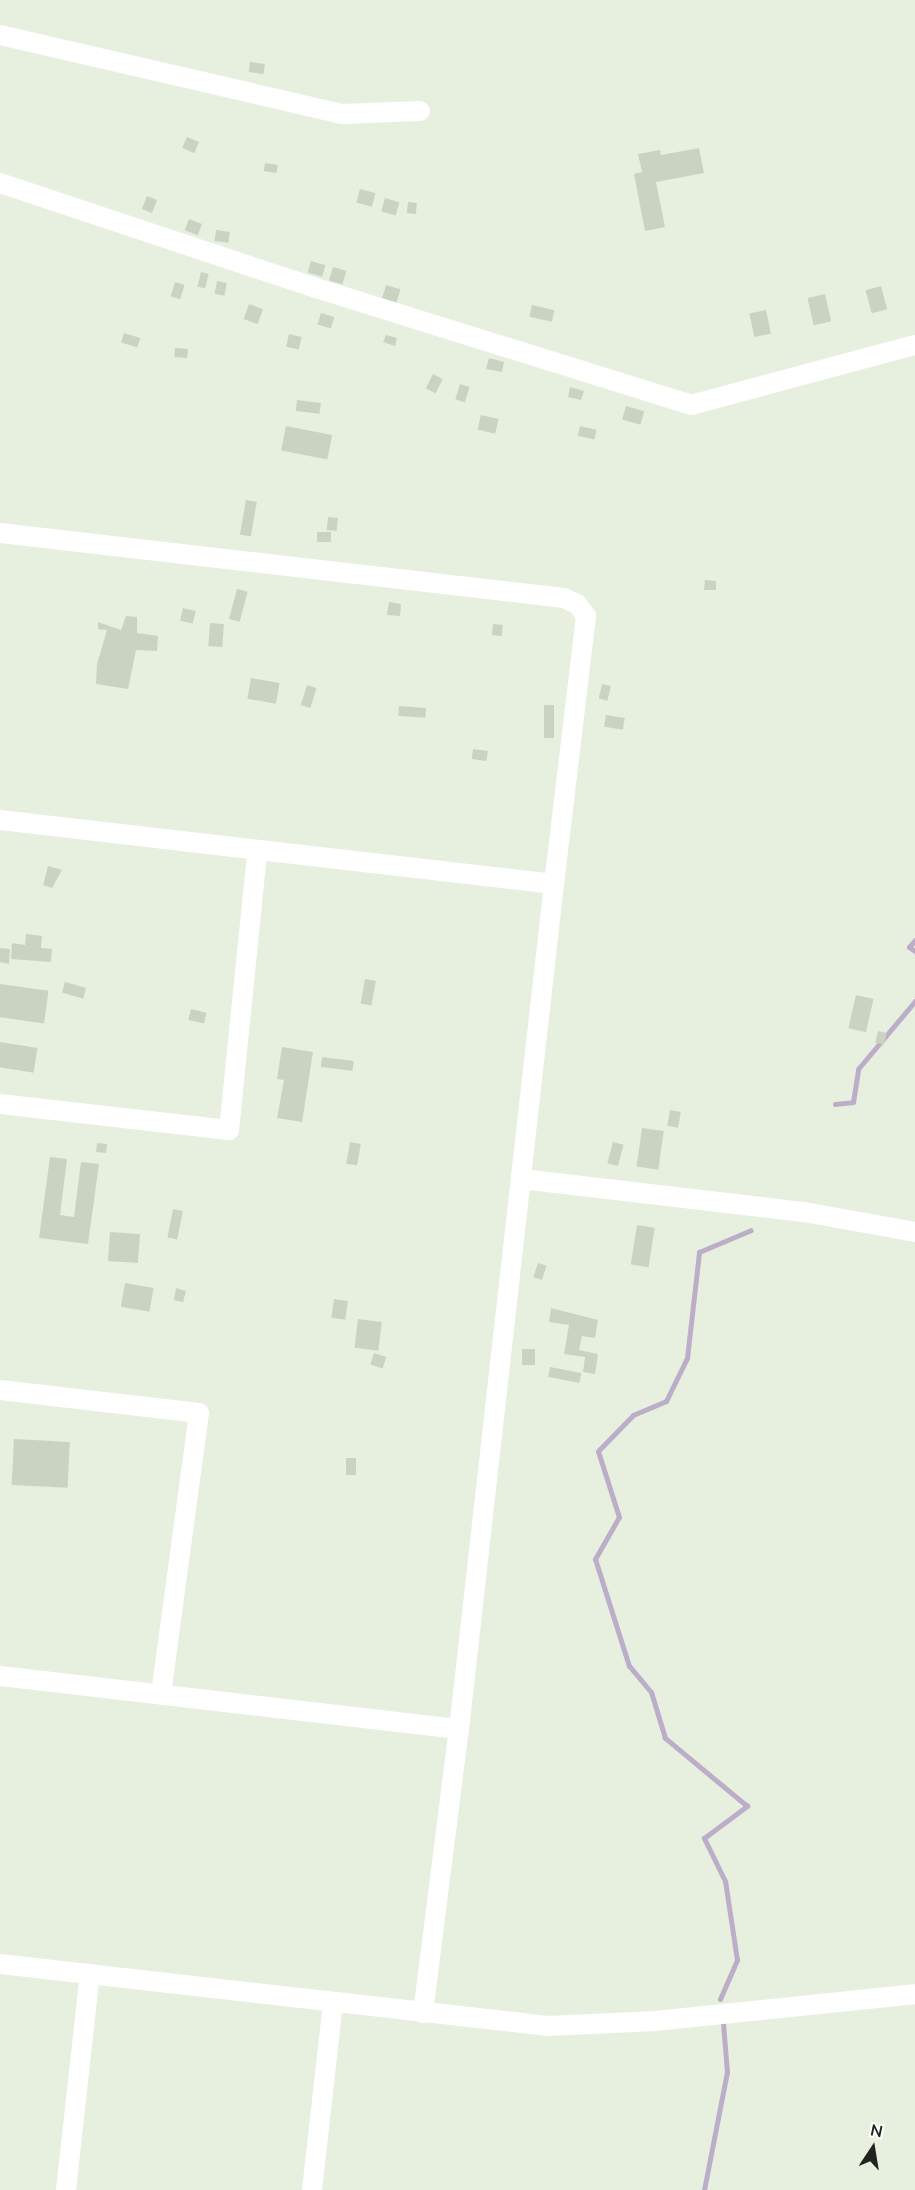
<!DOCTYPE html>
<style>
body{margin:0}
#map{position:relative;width:915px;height:2190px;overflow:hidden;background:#e7f0df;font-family:Mulish,sans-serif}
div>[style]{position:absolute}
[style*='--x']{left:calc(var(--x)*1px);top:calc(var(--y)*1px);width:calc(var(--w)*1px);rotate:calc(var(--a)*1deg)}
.stream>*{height:5px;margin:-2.5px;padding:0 2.5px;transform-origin:2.5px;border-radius:2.5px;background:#bcadc9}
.building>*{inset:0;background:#cad3c2;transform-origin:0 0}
.minor>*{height:20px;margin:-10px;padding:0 10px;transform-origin:10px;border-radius:10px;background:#fff}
span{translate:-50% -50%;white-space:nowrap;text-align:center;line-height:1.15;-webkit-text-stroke:5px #fff;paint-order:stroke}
.north{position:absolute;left:843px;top:2118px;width:60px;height:60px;-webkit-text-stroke:4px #fff;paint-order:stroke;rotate:12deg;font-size:16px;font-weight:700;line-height:24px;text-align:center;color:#21241e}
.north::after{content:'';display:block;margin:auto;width:21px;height:27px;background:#21241e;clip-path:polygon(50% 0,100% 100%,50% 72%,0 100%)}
</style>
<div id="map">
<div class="stream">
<i style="--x:915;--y:940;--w:9;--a:131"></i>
<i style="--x:909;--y:947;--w:7;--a:34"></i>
<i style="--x:835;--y:1104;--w:18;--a:-6"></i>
<i style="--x:853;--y:1102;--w:33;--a:-81"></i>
<i style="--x:858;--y:1069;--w:89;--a:-50"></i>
<i style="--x:720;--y:1999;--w:43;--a:-66.4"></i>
<i style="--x:737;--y:1960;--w:80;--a:-98.6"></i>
<i style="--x:725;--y:1881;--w:48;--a:-116"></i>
<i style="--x:704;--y:1838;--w:54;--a:-36.7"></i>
<i style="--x:747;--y:1806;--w:107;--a:-140.3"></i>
<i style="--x:665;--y:1738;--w:48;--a:-106.9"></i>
<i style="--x:651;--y:1692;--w:34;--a:-130"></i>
<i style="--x:629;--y:1666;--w:112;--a:-107.6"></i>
<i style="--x:595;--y:1559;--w:48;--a:-60.3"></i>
<i style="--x:619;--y:1517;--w:69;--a:-107.7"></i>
<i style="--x:598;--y:1451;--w:50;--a:-45.8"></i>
<i style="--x:633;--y:1415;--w:36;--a:-23"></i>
<i style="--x:666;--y:1401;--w:48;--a:-64"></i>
<i style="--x:687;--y:1358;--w:107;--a:-83.5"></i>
<i style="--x:699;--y:1252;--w:56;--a:-22.9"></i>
<i style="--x:704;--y:2190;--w:120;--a:-79"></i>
<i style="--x:727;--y:2072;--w:49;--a:-94.7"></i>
</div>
<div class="building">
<i style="left:250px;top:62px;width:15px;height:10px;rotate:8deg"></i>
<i style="left:187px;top:137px;width:13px;height:12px;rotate:23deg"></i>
<i style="clip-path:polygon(699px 148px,704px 173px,656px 182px,665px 227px,645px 231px,634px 174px,642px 172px,638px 154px,660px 150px,661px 155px)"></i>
<i style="left:265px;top:163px;width:13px;height:8px;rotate:9deg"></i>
<i style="left:360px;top:189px;width:16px;height:14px;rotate:15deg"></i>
<i style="left:147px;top:196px;width:11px;height:14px;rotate:22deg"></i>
<i style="left:385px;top:198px;width:15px;height:14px;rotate:16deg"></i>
<i style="left:408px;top:202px;width:9px;height:11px;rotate:6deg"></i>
<i style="left:189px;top:219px;width:14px;height:12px;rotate:21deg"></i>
<i style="left:216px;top:230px;width:14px;height:11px;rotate:8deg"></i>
<i style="left:311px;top:261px;width:15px;height:12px;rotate:16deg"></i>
<i style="left:333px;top:267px;width:14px;height:14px;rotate:17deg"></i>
<i style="left:201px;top:272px;width:8px;height:15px;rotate:14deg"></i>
<i style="left:217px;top:281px;width:10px;height:13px;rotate:11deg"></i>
<i style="left:175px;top:282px;width:10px;height:15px;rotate:17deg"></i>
<i style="left:386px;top:285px;width:15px;height:14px;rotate:16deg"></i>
<i style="left:881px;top:286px;width:24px;height:16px;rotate:75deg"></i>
<i style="left:825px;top:294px;width:28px;height:18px;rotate:77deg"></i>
<i style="left:249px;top:304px;width:15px;height:16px;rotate:20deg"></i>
<i style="left:532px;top:305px;width:23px;height:12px;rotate:13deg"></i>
<i style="left:766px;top:310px;width:24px;height:17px;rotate:78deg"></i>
<i style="left:321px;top:313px;width:14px;height:12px;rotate:17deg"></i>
<i style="left:124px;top:333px;width:17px;height:10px;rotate:17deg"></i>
<i style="left:289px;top:334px;width:13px;height:13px;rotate:13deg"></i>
<i style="clip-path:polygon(386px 335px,397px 338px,395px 346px,383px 342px)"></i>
<i style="left:175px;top:348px;width:13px;height:9px;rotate:4deg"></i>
<i style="clip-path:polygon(489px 358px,504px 362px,502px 372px,486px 369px)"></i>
<i style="left:433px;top:374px;width:11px;height:16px;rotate:27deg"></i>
<i style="left:460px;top:384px;width:10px;height:16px;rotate:17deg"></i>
<i style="clip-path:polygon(570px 387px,584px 391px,581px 400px,568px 397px)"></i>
<i style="left:297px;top:400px;width:24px;height:11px;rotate:7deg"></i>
<i style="left:626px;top:406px;width:19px;height:14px;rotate:16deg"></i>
<i style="left:481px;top:415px;width:18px;height:15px;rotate:13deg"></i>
<i style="left:286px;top:426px;width:47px;height:25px;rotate:11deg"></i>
<i style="left:580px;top:426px;width:17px;height:10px;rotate:13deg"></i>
<i style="left:246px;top:500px;width:11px;height:35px;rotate:10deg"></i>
<i style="left:328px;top:517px;width:10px;height:13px;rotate:6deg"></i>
<i style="left:317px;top:532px;width:14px;height:10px"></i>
<i style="clip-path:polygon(705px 580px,716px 581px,716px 590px,704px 590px)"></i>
<i style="left:237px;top:589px;width:11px;height:31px;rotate:15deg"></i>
<i style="clip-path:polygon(389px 602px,401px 604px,400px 616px,387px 615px)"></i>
<i style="left:183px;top:608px;width:13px;height:13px;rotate:13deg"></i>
<i style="clip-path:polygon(126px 616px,137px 617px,137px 633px,158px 636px,157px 651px,136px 650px,128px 689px,96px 684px,97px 664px,107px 630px,98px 629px,98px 622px,121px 630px)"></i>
<i style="left:210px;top:623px;width:14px;height:23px;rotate:4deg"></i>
<i style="left:493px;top:624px;width:10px;height:11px;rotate:6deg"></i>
<i style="left:251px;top:678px;width:29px;height:21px;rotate:10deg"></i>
<i style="left:602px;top:684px;width:9px;height:15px;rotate:13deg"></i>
<i style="left:307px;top:685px;width:10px;height:21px;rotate:17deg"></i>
<i style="left:544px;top:705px;width:10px;height:33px"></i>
<i style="left:399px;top:706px;width:27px;height:10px;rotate:4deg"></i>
<i style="left:606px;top:715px;width:19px;height:12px;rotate:9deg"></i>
<i style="left:473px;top:749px;width:15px;height:10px;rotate:8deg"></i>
<i style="clip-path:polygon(48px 866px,62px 870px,52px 888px,43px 885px)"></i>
<i style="clip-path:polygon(26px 934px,42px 936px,41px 948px,52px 949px,51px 962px,11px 959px,12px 943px,25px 945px)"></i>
<i style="clip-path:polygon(0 948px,10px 949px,9px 964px,0 962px)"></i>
<i style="left:365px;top:979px;width:11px;height:25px;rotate:10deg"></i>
<i style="left:65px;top:982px;width:22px;height:11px;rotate:16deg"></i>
<i style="left:0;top:984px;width:49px;height:33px;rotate:8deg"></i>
<i style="left:856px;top:995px;width:18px;height:34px;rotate:13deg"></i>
<i style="left:191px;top:1009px;width:16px;height:11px;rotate:14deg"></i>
<i style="left:878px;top:1031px;width:9px;height:12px;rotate:13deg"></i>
<i style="left:0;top:1042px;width:38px;height:25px;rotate:9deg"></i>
<i style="clip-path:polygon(282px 1047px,313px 1052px,302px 1122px,277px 1118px,284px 1080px,277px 1079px)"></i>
<i style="left:322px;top:1057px;width:32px;height:10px;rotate:7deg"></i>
<i style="left:670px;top:1110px;width:11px;height:16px;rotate:10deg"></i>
<i style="left:642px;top:1128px;width:22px;height:39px;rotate:8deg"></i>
<i style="left:350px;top:1142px;width:11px;height:22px;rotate:10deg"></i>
<i style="left:613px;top:1142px;width:11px;height:22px;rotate:15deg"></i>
<i style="left:97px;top:1143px;width:10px;height:9px;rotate:6deg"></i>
<i style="clip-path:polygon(50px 1157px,67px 1159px,60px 1215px,74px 1217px,81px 1162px,99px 1164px,88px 1244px,39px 1238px)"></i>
<i style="left:173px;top:1209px;width:10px;height:29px;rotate:11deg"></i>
<i style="left:637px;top:1225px;width:18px;height:40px;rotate:9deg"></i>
<i style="left:110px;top:1232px;width:30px;height:29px;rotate:4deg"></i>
<i style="left:538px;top:1263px;width:9px;height:15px;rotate:18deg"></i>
<i style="left:125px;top:1283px;width:29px;height:24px;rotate:10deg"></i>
<i style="clip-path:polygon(176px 1288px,186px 1291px,183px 1302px,174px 1300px)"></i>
<i style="left:334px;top:1299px;width:14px;height:19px;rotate:8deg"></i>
<i style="clip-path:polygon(551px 1308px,598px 1320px,595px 1338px,582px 1336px,579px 1350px,598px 1354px,595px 1374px,583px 1372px,585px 1357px,564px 1354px,569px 1325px,549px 1322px)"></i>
<i style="left:358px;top:1319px;width:24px;height:29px;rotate:7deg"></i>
<i style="left:522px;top:1349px;width:13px;height:16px"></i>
<i style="left:374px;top:1353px;width:13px;height:12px;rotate:18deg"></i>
<i style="left:550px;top:1367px;width:32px;height:10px;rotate:11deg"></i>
<i style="left:14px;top:1439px;width:56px;height:46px;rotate:3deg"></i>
<i style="left:346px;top:1458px;width:10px;height:17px"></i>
</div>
<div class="minor">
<i style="--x:0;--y:35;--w:351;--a:13"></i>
<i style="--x:342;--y:114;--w:78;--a:-2.2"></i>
<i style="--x:0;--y:183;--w:333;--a:18.4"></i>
<i style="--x:316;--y:288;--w:393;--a:17.3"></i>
<i style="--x:691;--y:405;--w:232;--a:-15"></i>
<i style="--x:0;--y:533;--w:568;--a:6.57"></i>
<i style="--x:564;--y:598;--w:14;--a:25"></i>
<i style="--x:577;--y:604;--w:15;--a:53"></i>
<i style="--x:586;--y:616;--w:270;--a:96.8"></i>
<i style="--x:554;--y:884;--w:558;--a:-173.41"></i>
<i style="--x:0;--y:1104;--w:230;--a:6.5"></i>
<i style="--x:229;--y:1130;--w:278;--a:-84.2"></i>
<i style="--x:522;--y:1179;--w:284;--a:6.7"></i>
<i style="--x:804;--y:1212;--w:113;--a:10.2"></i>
<i style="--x:0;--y:1390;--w:200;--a:6.6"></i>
<i style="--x:199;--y:1413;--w:284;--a:97.7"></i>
<i style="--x:0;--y:1676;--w:462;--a:6.6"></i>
<i style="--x:0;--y:1964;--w:551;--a:6.45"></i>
<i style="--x:548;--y:2026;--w:107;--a:-2.7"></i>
<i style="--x:655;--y:2021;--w:261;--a:-5.9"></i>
<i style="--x:423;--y:2013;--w:286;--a:-82.8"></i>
<i style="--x:459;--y:1729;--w:850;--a:-83.59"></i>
<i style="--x:66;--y:2190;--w:217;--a:-83.7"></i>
<i style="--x:312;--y:2190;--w:187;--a:-83.6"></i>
</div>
<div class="north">N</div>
</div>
